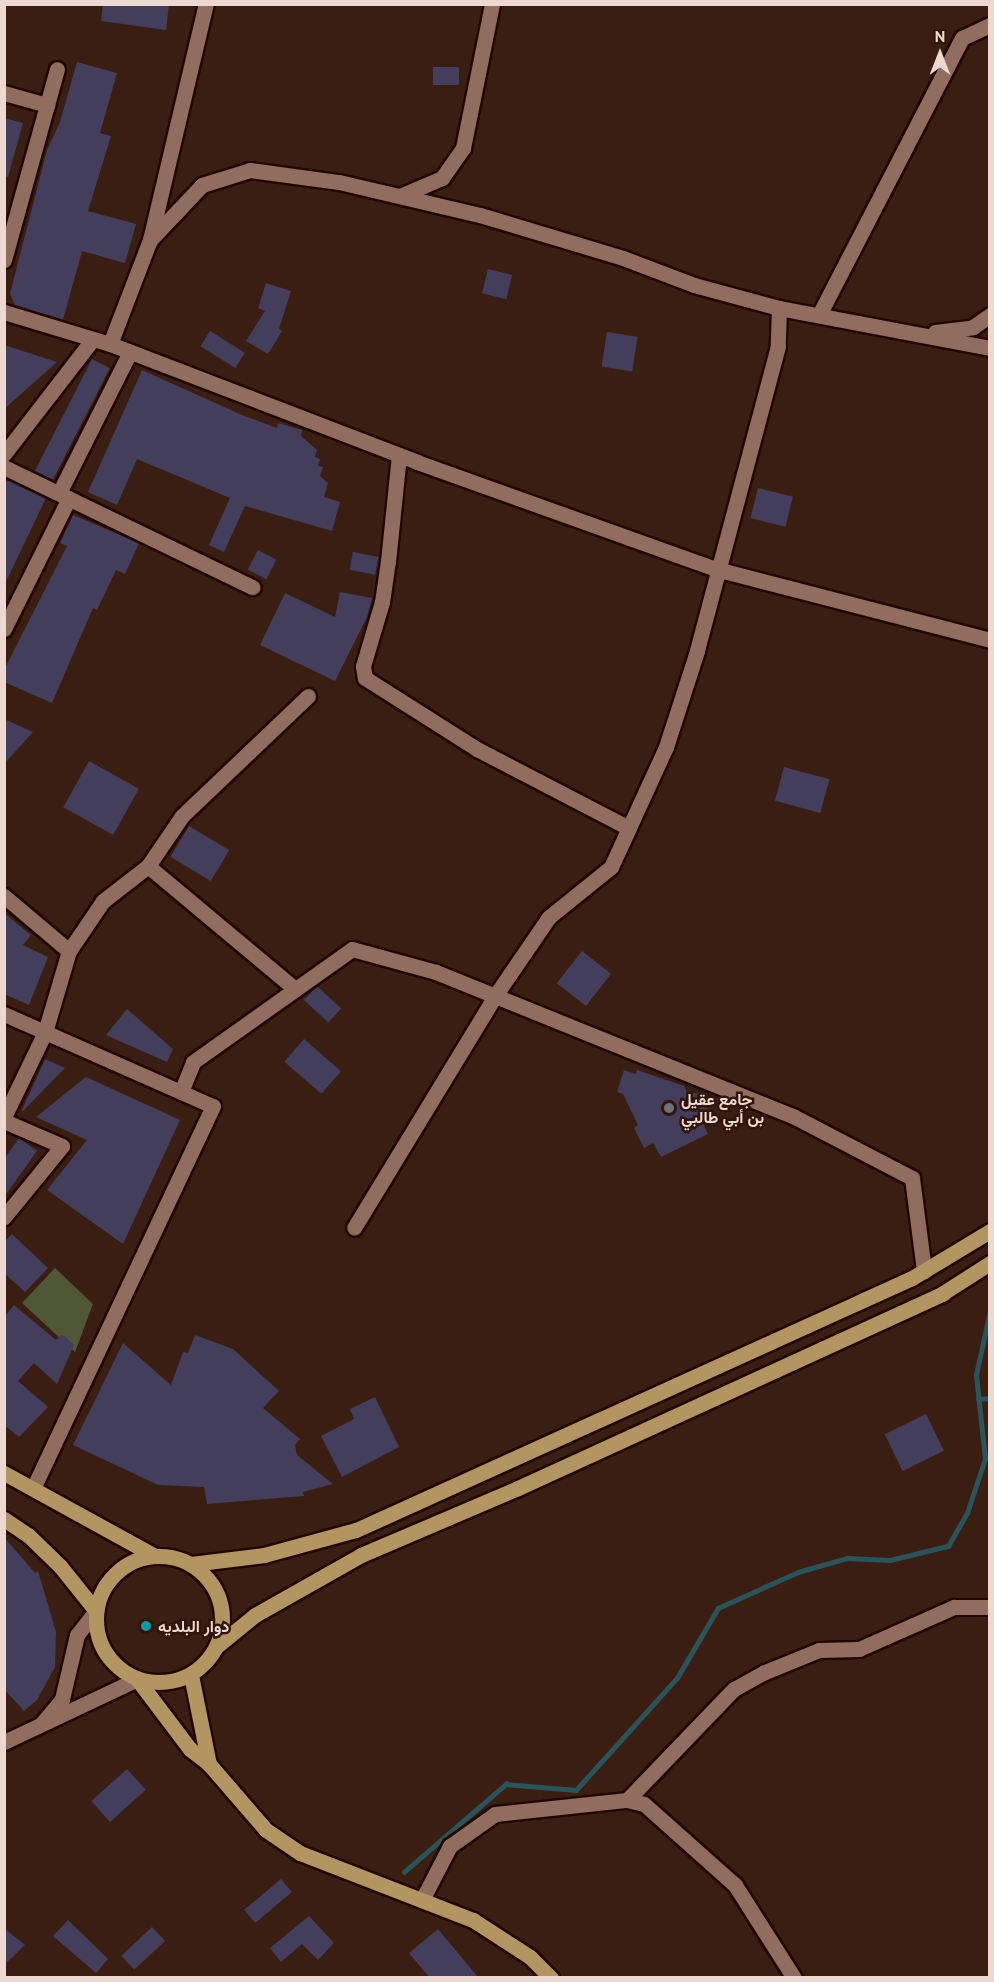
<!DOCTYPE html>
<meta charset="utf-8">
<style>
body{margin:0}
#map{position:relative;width:994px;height:1982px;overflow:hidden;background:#3b1e12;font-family:"PT Sans",Vazirmatn,sans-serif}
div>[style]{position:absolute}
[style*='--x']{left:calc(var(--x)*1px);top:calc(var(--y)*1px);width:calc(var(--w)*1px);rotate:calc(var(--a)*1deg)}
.forest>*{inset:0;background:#4f5736}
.stream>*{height:4.5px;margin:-2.25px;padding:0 2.25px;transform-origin:2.25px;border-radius:2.25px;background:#28555c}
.building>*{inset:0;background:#423e5c;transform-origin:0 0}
.roads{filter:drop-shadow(2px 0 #210700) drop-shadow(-2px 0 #210700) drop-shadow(0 2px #210700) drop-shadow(0 -2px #210700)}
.minor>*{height:15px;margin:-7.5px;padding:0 7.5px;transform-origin:7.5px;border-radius:7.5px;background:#906d5e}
.tertiary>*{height:15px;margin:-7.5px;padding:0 7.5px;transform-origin:7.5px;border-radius:7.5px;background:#906d5e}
.primary>*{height:15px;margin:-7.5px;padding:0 7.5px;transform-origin:7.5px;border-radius:7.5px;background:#b39562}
.primary>.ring{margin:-7.5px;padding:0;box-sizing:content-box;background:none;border:15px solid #b39562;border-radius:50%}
.dots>*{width:16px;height:16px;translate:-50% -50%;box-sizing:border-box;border:3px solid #301508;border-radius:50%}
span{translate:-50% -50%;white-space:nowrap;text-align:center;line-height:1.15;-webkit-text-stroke:5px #301508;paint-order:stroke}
.poi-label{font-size:16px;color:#edd9d1;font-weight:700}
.left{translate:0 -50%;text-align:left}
.frame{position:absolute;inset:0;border:6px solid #edd9d1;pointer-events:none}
.north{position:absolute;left:910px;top:24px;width:60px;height:60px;-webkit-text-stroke:4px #301508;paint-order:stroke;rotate:0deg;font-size:16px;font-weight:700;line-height:24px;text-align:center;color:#edd9d1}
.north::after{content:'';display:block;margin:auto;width:21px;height:27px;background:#edd9d1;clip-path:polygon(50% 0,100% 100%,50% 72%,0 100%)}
</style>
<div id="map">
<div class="forest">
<i style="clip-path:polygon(55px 1268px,93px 1304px,75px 1352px,22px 1303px)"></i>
</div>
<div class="stream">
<i style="--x:978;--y:1399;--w:12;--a:-5"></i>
<i style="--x:404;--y:1872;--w:135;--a:-40.8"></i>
<i style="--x:506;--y:1784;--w:70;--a:4.9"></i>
<i style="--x:576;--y:1790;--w:151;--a:-48"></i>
<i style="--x:677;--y:1678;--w:81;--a:-59.6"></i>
<i style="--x:718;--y:1608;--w:88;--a:-24.2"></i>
<i style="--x:798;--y:1572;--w:51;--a:-15.9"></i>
<i style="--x:847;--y:1558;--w:43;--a:2.7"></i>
<i style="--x:890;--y:1560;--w:60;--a:-13.6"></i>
<i style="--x:948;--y:1546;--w:38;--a:-60"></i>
<i style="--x:967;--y:1513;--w:57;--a:-71.6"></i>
<i style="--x:985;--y:1459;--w:84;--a:-96.1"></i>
<i style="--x:976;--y:1375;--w:66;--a:-77.7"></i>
</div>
<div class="building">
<i style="clip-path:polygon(103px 4px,169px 4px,166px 30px,101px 21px)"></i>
<i style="clip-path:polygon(77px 62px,117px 73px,100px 133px,111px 136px,88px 211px,136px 224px,125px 263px,82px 251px,63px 320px,15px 305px,10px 294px,47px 150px,60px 122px)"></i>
<i style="left:433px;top:67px;width:26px;height:18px"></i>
<i style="clip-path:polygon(4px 118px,23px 123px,8px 177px,4px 176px)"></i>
<i style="left:488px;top:269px;width:25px;height:25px;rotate:14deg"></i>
<i style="clip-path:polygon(266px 283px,291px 291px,279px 329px,282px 331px,268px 354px,246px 341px,265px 311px,258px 308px)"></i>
<i style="left:210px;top:331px;width:41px;height:18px;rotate:32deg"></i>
<i style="left:607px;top:332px;width:31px;height:35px;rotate:9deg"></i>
<i style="clip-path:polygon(4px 345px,57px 362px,4px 409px)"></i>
<i style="left:92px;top:359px;width:20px;height:126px;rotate:27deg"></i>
<i style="clip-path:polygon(142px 370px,242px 415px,277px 428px,278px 423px,302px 430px,301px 436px,317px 450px,315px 457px,320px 459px,318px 466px,323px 467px,320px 476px,328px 483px,324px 497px,340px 502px,332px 531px,245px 506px,224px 552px,209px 545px,230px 498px,137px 459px,117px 505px,88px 492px)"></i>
<i style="clip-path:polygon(8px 480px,46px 498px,4px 586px,4px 485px)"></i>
<i style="left:758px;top:488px;width:36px;height:31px;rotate:14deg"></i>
<i style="clip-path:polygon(73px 515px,139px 543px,125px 574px,116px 570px,97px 610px,93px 608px,52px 703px,4px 682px,4px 670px,67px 546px,60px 543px)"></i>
<i style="left:258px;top:550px;width:21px;height:22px;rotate:28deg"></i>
<i style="left:353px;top:552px;width:26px;height:18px;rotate:11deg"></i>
<i style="clip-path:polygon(340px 592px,372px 598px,367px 617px,335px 681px,260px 645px,285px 593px,335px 617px)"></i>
<i style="clip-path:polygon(4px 719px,33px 732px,4px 764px)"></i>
<i style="left:89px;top:761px;width:57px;height:53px;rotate:29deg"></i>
<i style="left:784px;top:767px;width:47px;height:35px;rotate:15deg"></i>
<i style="left:189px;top:826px;width:47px;height:36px;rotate:31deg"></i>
<i style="clip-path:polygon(4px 913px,31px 935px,23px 945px,48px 957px,29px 1005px,4px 994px)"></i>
<i style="left:582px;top:951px;width:37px;height:41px;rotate:38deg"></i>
<i style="left:317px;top:986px;width:33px;height:19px;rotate:43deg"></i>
<i style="clip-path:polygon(127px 1009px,173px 1049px,167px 1062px,106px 1035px)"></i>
<i style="left:304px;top:1039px;width:49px;height:30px;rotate:41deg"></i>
<i style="clip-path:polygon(45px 1059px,65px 1068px,23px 1111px,22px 1110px)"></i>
<i style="clip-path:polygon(624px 1070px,636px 1074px,637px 1070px,684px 1086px,687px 1092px,701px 1094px,711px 1114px,701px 1119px,708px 1134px,661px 1157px,653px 1143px,644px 1148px,634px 1128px,638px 1125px,623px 1094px,617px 1092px)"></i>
<i style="clip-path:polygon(86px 1077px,180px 1120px,123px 1244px,47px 1190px,87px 1140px,36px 1117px)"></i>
<i style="clip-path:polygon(19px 1138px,37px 1151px,4px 1197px,4px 1159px)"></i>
<i style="clip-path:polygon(12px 1234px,48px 1268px,25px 1292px,4px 1273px,4px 1242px)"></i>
<i style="clip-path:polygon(14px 1305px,56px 1340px,62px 1334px,74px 1345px,57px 1384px,34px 1363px,18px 1381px,48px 1407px,19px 1437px,4px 1425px,4px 1317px)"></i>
<i style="clip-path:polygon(195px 1335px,233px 1349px,279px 1391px,263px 1408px,300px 1439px,295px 1445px,297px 1455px,333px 1484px,303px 1492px,304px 1496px,207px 1504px,204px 1487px,158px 1485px,73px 1445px,123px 1343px,171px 1385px,183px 1352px,188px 1353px)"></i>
<i style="clip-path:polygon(375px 1397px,399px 1447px,342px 1477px,321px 1436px,354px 1419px,350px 1409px)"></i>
<i style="left:926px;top:1414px;width:41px;height:46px;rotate:64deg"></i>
<i style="clip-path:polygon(4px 1537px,35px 1573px,38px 1571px,56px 1632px,55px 1667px,37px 1700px,24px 1711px,4px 1689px)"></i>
<i style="left:127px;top:1769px;width:28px;height:48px;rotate:48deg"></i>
<i style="left:281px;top:1879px;width:17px;height:48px;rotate:50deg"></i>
<i style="clip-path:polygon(309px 1916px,334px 1943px,318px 1960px,302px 1944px,281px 1962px,270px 1948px)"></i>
<i style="clip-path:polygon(68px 1920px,108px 1959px,96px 1973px,53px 1936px)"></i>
<i style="left:152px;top:1927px;width:19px;height:42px;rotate:47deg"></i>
<i style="clip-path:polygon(4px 1928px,25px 1945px,4px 1965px)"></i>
<i style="clip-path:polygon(438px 1929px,478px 1977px,429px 1977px,409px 1953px)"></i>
</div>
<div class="roads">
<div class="minor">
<i style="--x:4;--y:93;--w:45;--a:15.6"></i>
<i style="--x:400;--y:196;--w:46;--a:-23.2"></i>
<i style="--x:442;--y:178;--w:37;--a:-55"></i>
<i style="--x:463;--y:148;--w:147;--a:-78.6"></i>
<i style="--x:150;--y:240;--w:76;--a:-46.6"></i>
<i style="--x:202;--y:185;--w:50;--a:-17.4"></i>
<i style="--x:250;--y:170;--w:90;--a:7.7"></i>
<i style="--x:339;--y:182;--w:145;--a:13.2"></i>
<i style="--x:480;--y:215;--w:149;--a:16.7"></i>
<i style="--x:623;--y:258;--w:76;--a:20.8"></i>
<i style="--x:694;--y:285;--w:88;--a:15.1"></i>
<i style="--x:779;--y:308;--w:38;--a:92"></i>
<i style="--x:778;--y:346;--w:316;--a:104.9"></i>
<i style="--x:697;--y:651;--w:101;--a:107.9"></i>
<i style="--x:666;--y:747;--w:89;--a:114.6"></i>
<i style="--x:629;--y:828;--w:43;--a:114.8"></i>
<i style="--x:611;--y:867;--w:80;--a:141.1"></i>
<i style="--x:549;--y:917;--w:96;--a:124.4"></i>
<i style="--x:495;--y:996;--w:271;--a:121.3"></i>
<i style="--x:4;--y:260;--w:198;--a:-74.5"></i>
<i style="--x:779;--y:308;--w:215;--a:10.7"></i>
<i style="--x:819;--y:315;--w:312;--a:-62.7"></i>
<i style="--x:962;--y:38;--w:31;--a:-25"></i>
<i style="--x:935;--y:332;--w:38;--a:-7"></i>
<i style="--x:973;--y:327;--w:21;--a:-35"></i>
<i style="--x:110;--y:344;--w:111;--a:-69"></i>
<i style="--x:150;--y:240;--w:243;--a:-76.7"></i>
<i style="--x:4;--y:454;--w:145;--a:-52.3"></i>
<i style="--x:399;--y:455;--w:107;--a:95.9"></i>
<i style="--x:388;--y:561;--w:41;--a:98.3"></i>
<i style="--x:382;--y:602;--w:67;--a:106.5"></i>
<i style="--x:363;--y:666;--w:12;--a:81"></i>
<i style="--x:365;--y:678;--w:133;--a:32.4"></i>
<i style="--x:477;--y:749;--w:171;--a:27.5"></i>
<i style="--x:4;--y:467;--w:276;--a:25.8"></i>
<i style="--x:59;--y:493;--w:158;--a:-63.3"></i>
<i style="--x:4;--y:629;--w:146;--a:-63.6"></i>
<i style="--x:148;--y:866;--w:192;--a:39.9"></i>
<i style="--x:4;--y:896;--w:85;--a:40.2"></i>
<i style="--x:4;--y:1014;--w:228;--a:23.8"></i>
<i style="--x:213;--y:1106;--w:423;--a:115.2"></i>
<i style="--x:181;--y:1092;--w:32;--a:-68"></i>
<i style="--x:193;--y:1062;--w:195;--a:-35.4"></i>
<i style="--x:352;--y:949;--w:87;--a:15.3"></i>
<i style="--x:436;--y:972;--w:385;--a:22"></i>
<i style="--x:793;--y:1116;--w:134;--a:27.5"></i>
<i style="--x:912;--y:1178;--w:94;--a:82.6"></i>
<i style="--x:4;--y:1117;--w:94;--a:-64.2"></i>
<i style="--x:45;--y:1032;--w:84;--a:-73.5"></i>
<i style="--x:69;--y:951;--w:60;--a:-55.8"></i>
<i style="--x:103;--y:901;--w:57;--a:-37.9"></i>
<i style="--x:148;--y:866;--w:60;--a:-55.8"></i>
<i style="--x:182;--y:816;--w:174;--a:-43.6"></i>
<i style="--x:4;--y:1121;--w:63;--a:23.3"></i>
<i style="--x:62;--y:1146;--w:92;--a:129.2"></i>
<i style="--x:43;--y:1722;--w:30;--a:-50"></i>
<i style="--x:62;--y:1699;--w:66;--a:-76.8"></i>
<i style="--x:77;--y:1635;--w:31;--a:-52"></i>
<i style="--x:4;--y:1742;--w:147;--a:-25.3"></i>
<i style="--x:627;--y:1800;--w:154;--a:-46.1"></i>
<i style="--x:734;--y:1689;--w:35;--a:-29"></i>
<i style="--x:765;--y:1672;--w:58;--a:-22.2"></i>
<i style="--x:819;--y:1650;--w:40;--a:-1.4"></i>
<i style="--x:859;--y:1649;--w:104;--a:-23.9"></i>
<i style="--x:954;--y:1607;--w:36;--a:0"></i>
<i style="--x:423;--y:1898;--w:59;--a:-62.6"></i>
<i style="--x:450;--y:1846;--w:55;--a:-35.4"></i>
<i style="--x:495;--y:1814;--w:133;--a:-6.1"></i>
<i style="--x:627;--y:1800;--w:17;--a:13"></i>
<i style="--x:644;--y:1804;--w:122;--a:41.7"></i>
<i style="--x:735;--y:1885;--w:110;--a:57.6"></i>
</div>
<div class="tertiary">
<i style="--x:4;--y:312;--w:111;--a:16.8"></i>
<i style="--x:110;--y:344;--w:329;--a:21"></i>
<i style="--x:417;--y:462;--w:318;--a:19.7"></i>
<i style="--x:716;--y:569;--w:283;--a:14.5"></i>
</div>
<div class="primary">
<i style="--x:4;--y:1473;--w:170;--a:28.8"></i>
<i style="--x:4;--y:1519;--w:29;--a:34"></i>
<i style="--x:28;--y:1535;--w:45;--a:44.1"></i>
<i style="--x:60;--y:1566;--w:58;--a:51.3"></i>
<i class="ring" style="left:96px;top:1556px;width:111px;height:111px"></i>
<i style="--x:191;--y:1564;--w:74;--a:-7"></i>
<i style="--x:264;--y:1555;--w:95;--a:-15.2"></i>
<i style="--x:356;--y:1530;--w:610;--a:-24.38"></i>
<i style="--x:912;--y:1278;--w:91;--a:-31.1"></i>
<i style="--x:217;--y:1646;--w:49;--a:-39.2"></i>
<i style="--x:255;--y:1615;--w:122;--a:-29.5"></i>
<i style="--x:361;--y:1555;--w:171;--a:-23.1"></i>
<i style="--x:518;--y:1488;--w:468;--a:-24.6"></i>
<i style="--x:943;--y:1293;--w:56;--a:-32.6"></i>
<i style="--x:191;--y:1675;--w:91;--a:78.6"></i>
<i style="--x:137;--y:1679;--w:88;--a:52.9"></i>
<i style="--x:190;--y:1749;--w:24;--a:38"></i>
<i style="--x:209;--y:1764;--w:87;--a:49.2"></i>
<i style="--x:266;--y:1830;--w:41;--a:34.1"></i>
<i style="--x:300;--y:1853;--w:186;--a:21.2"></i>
<i style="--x:473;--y:1920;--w:68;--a:33"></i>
<i style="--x:530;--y:1957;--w:30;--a:45"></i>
</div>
</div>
<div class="dots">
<i style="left:669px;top:1108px;background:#6b7280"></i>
<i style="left:146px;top:1626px;background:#0f9aa8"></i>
</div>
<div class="poi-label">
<span class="left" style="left:681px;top:1108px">جامع عقيل<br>بن أبي طالبي</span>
<span class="left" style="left:158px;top:1626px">دوار البلديه</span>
</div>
<div class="frame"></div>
<div class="north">N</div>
</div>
